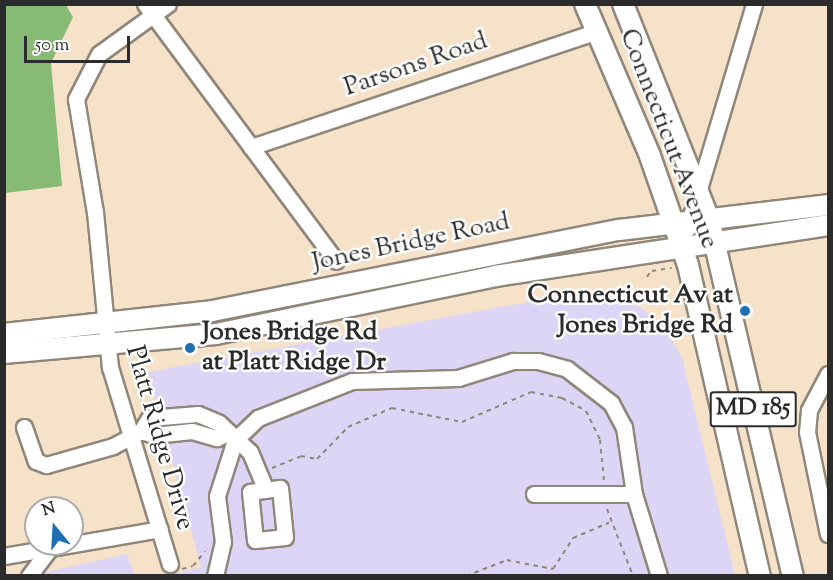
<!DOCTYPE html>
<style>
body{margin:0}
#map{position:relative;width:833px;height:580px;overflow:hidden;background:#f5e2c9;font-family:"Sorts Mill Goudy",serif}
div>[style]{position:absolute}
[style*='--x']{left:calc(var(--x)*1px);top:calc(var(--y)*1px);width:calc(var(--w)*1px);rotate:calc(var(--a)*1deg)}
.built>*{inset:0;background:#dcd5f6}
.forest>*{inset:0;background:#87bb75}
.path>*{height:2px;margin-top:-1px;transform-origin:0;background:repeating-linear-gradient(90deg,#90867a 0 4.5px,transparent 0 9px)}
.roads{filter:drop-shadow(2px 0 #90867a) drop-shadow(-2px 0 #90867a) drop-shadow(0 2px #90867a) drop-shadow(0 -2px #90867a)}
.minor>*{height:15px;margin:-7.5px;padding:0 7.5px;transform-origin:7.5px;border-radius:7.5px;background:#fff}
.major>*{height:20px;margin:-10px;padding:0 10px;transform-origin:10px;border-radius:10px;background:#fff}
.dots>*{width:16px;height:16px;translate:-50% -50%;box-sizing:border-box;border:3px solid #fff;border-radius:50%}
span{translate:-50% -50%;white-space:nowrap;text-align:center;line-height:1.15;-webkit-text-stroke:5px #fff;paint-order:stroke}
.shield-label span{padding:2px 4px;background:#fff;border:2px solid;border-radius:4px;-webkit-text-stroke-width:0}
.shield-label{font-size:24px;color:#2b2b2b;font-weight:700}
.street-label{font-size:26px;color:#2b2b2b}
.poi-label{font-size:26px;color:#2b2b2b;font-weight:700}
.right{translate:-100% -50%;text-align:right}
.left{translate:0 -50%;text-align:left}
.frame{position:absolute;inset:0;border:6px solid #2b2b2b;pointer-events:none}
.north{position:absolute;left:24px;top:496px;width:60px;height:60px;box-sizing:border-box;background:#fff;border:2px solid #aaa;border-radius:50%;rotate:342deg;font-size:16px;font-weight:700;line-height:24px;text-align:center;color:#2b2b2b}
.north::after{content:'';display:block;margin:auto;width:21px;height:27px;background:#1f6fb2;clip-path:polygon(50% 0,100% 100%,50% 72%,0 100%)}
.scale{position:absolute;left:24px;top:36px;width:106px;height:27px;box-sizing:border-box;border:3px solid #2b2b2b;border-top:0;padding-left:8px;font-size:18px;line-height:21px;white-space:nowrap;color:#2b2b2b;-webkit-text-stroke:4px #fff;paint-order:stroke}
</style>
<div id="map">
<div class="built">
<i style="clip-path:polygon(588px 291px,640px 307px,664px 326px,682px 357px,735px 575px,171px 575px,201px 567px,148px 372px)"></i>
<i style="clip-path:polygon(127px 554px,134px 575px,28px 576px)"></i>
</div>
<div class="forest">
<i style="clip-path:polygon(4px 5px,66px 5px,73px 17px,51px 63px,62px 186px,5px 193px)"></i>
</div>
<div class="path">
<i style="--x:652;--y:271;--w:20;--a:-9"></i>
<i style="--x:647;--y:277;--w:9;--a:-58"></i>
<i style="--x:272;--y:468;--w:31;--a:-22"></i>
<i style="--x:301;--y:456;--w:16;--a:11"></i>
<i style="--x:317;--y:459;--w:45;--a:-45.9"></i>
<i style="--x:348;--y:427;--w:48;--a:-23.4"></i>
<i style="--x:392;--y:408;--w:71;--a:11.3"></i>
<i style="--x:462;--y:422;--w:75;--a:-23.5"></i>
<i style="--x:531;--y:392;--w:32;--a:11"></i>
<i style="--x:562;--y:398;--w:27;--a:28"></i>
<i style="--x:586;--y:411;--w:32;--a:64"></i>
<i style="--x:600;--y:440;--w:40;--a:84.3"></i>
<i style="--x:607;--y:509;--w:72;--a:68.8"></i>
<i style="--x:182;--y:569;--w:11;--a:-15"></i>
<i style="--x:193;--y:566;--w:19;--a:-51"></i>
<i style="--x:466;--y:576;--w:44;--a:-21.3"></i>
<i style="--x:507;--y:560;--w:47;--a:11.1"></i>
<i style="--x:553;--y:569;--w:37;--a:-57"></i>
<i style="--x:573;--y:538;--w:39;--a:-23"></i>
</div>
<div class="roads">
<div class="minor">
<i style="--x:145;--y:4;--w:320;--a:53.4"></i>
<i style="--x:168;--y:4;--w:85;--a:144.1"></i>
<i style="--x:99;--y:54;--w:51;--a:117.1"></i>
<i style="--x:76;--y:99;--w:115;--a:80.5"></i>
<i style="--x:95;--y:212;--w:156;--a:84.5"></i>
<i style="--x:110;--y:367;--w:206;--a:73.1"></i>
<i style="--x:251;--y:147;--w:366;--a:-18.5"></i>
<i style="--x:687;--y:229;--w:235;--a:-73.4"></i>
<i style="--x:828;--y:374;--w:41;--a:117.8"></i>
<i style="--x:809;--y:410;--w:22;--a:95"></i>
<i style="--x:807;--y:432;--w:104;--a:78.4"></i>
<i style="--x:24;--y:427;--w:36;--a:71"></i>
<i style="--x:36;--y:461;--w:11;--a:22"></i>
<i style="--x:46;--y:465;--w:70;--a:-15.8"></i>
<i style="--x:113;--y:446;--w:32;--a:-28"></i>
<i style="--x:141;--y:431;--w:15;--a:-58"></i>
<i style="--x:149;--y:418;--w:49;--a:-4.7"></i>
<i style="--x:198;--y:414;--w:23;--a:23"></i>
<i style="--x:219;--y:423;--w:42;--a:43.1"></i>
<i style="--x:250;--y:452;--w:41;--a:67.2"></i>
<i style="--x:141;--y:431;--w:14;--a:17"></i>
<i style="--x:154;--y:435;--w:38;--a:-6"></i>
<i style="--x:192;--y:431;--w:26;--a:16"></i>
<i style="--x:217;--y:438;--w:10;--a:-24"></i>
<i style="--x:280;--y:488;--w:49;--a:84.2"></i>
<i style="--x:285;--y:537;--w:30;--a:174"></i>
<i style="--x:255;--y:540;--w:48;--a:-95.9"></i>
<i style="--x:250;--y:492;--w:30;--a:-8"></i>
<i style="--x:534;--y:494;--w:100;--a:0"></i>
<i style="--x:4;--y:556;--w:158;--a:-9.8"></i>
<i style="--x:29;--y:576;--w:34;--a:-53"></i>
<i style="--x:215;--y:576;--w:35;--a:-77"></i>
<i style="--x:223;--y:542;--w:46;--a:-97.4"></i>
<i style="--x:217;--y:496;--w:59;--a:-72.2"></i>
<i style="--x:235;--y:440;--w:32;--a:-44"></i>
<i style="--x:258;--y:418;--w:101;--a:-21.5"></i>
<i style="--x:352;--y:381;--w:106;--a:-1.6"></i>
<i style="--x:458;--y:378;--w:58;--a:-17.2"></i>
<i style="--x:513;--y:361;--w:25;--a:0"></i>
<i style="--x:538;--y:361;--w:30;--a:15"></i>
<i style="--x:567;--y:369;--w:56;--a:37.7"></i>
<i style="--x:611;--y:403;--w:27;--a:62"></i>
<i style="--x:624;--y:427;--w:68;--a:81.5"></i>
<i style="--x:634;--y:494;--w:86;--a:73"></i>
</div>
<div class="major">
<i style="--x:585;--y:4;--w:165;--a:66.8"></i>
<i style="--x:650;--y:156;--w:115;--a:70.8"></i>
<i style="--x:688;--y:265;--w:319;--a:77"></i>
<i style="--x:623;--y:4;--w:232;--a:68.2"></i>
<i style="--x:709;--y:219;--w:367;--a:76.8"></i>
<i style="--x:4;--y:334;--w:209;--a:-6.3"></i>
<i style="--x:212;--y:311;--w:415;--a:-11.3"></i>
<i style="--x:619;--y:230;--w:210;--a:-6.8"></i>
<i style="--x:4;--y:353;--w:213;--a:-5.1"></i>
<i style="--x:216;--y:334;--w:285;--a:-11.7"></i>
<i style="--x:495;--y:276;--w:337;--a:-8.7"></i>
</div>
</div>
<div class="dots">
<i style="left:745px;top:311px;background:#1f6fb2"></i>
<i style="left:190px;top:348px;background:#1f6fb2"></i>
</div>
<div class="shield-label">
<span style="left:753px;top:409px">MD 185</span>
</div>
<div class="street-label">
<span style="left:416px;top:65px;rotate:-19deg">Parsons Road</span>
<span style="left:668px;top:139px;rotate:69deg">Connecticut Avenue</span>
<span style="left:411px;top:243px;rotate:-12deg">Jones Bridge Road</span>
<span style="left:159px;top:438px;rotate:74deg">Platt Ridge Drive</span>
</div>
<div class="poi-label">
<span class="right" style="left:733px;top:311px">Connecticut Av at<br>Jones Bridge Rd</span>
<span class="left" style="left:202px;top:348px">Jones Bridge Rd<br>at Platt Ridge Dr</span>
</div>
<div class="frame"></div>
<div class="north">N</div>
<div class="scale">50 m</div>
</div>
